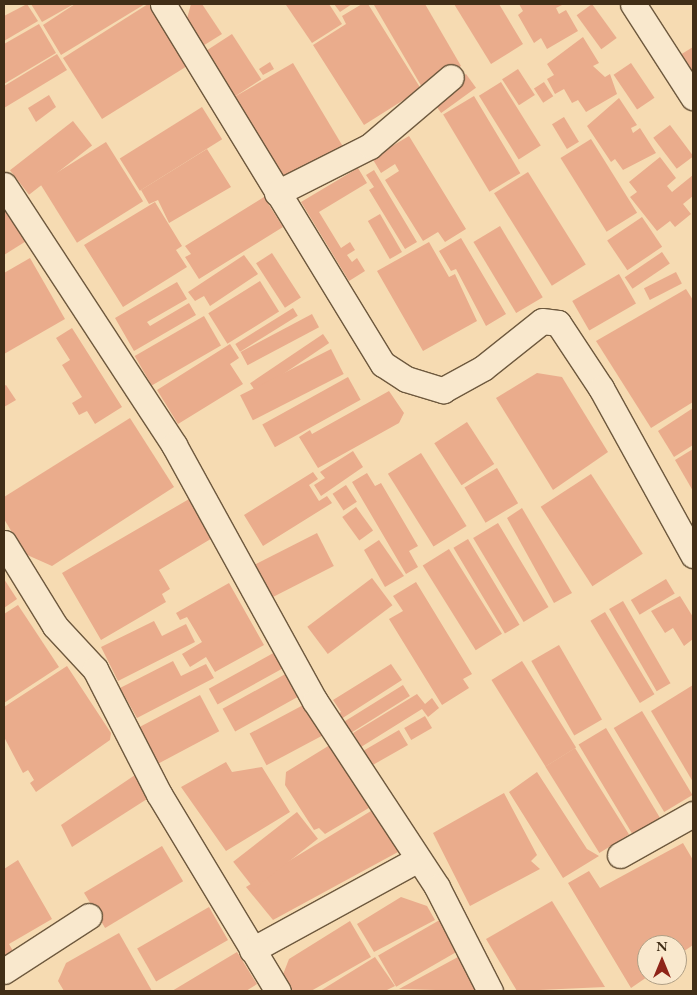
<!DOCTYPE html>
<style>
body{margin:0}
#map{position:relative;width:697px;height:995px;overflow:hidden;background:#f6dbb2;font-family:"EB Garamond",serif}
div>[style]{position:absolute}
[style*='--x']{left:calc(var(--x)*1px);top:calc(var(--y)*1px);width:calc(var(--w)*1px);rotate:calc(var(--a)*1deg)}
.building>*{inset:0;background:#eaac8c;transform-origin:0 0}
.roads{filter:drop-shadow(1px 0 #6e593e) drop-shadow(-1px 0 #6e593e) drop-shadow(0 1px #6e593e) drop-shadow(0 -1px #6e593e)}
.street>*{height:25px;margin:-12.5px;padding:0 12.5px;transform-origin:12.5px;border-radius:12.5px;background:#f9e8cd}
span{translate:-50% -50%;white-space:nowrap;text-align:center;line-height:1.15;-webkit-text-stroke:4px #f9e8cd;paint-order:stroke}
.frame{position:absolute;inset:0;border:5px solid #412e17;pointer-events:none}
.north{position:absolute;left:637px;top:935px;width:50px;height:50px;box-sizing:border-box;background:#f9e8cd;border:1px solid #af9e84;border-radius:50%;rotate:0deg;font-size:14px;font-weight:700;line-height:20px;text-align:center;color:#412e17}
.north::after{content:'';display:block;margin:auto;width:18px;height:22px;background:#8f2418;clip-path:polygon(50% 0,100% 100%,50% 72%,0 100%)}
</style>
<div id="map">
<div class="building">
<i style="clip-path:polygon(27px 4px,38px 21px,4px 41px,4px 16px)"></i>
<i style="clip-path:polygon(31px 4px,74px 4px,42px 22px)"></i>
<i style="clip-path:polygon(75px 4px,145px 4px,61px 55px,43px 25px)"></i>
<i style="clip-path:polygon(148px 4px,154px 4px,192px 63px,102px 119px,63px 58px)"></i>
<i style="clip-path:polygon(191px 4px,202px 4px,222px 34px,198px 49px,185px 26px)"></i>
<i style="clip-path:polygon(329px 4px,342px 24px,312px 43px,286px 5px)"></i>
<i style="clip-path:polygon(334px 4px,352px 4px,340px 12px)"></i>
<i style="clip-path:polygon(362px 4px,368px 4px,421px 89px,364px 125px,313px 45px,346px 24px,342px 16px)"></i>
<i style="clip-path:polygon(425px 4px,461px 66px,423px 89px,374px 5px)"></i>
<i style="clip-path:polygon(454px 4px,499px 4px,523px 44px,491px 64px)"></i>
<i style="clip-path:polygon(519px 4px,564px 4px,556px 8px,559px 14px,566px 10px,578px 31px,547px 49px,541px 38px,534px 43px,518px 15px,523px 11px)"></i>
<i style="left:592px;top:4px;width:42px;height:19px;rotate:54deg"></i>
<i style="clip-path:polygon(39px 24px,56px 53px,4px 84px,4px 44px)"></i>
<i style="left:232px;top:34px;width:54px;height:34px;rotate:57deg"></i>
<i style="clip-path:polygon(583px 37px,599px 63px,593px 66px,605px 77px,610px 74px,617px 94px,586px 112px,578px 100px,572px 103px,564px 89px,555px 94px,547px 79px,554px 75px,547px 64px)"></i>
<i style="clip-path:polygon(693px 47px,693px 76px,680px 55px)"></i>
<i style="clip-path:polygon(57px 54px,67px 70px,4px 108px,4px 86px)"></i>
<i style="clip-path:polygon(270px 62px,274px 69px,263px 75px,259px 69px)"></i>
<i style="clip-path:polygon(293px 63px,345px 150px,294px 179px,274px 173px,229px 100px)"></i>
<i style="left:631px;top:63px;width:42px;height:21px;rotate:56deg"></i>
<i style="left:518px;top:69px;width:31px;height:19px;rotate:57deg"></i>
<i style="left:466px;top:74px;width:17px;height:43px;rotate:54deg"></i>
<i style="left:501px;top:82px;width:75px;height:26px;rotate:58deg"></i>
<i style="left:544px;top:82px;width:17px;height:12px;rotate:57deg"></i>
<i style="clip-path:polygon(49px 95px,56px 107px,36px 122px,28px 108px)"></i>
<i style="left:474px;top:96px;width:90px;height:36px;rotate:59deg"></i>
<i style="clip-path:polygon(619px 98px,637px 125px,631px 128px,633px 133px,640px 128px,656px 153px,623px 170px,615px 159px,611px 162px,587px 126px)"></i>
<i style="left:202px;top:107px;width:38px;height:97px;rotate:58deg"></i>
<i style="left:564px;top:117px;width:29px;height:14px;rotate:59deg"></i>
<i style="left:73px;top:121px;width:31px;height:80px;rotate:52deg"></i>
<i style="left:670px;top:125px;width:39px;height:21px;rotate:53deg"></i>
<i style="clip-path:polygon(409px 136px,466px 229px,445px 242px,438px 232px,423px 241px,385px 180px,399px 171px,395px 164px,381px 173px,372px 158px)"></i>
<i style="left:591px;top:139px;width:87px;height:36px;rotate:58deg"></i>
<i style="left:106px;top:142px;width:70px;height:78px;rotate:58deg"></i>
<i style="clip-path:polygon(207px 149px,231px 187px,169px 223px,158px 200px,149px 204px,141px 190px)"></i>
<i style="clip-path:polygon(660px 157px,676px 178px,667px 186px,672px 192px,693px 175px,693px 196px,683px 204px,691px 214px,675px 227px,670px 221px,657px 231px,630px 197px,637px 192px,629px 182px)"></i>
<i style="clip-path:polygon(358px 168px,367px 183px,319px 212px,341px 248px,350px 242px,355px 250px,347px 255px,352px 262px,357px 258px,365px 271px,349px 281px,301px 202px)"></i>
<i style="clip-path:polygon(374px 170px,417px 242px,405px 249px,369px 190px,374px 187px,366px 175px)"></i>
<i style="left:528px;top:172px;width:109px;height:40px;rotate:58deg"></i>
<i style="clip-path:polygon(4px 176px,39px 233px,4px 255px)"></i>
<i style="clip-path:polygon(264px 197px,283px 227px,199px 279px,185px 257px,191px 254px,185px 246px)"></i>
<i style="clip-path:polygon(155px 202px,182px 246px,176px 250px,187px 267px,123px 307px,84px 245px)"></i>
<i style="left:380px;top:214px;width:44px;height:14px;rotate:60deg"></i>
<i style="left:642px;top:217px;width:36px;height:42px;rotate:56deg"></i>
<i style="left:500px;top:226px;width:83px;height:31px;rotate:59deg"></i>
<i style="clip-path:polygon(461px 238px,506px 314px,486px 326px,456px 269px,451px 271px,439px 251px)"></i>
<i style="clip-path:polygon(429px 242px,449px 277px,455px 274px,477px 321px,423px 351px,377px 271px)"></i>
<i style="left:662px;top:252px;width:14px;height:45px;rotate:56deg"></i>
<i style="left:272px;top:253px;width:53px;height:19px;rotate:57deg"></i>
<i style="clip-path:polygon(244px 255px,258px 274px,210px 306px,204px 296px,195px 301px,188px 292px)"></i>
<i style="clip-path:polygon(30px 258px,65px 319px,4px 354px,4px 273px)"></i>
<i style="left:676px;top:272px;width:13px;height:36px;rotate:63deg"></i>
<i style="left:619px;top:274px;width:34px;height:54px;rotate:60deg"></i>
<i style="left:260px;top:281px;width:36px;height:61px;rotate:58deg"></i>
<i style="clip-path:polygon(177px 282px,187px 299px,147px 322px,150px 326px,189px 303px,196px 315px,134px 351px,115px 318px)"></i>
<i style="clip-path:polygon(686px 289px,693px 300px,693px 402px,651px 428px,596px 341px)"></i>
<i style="left:293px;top:308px;width:9px;height:68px;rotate:58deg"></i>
<i style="left:312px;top:314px;width:15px;height:81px;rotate:62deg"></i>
<i style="left:204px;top:316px;width:34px;height:80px;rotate:60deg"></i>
<i style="clip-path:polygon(72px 328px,122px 407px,95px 424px,87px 411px,79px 415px,72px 403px,82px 397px,62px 365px,70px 360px,56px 338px)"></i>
<i style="left:323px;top:334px;width:11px;height:88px;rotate:56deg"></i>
<i style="clip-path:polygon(230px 344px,239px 358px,230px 364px,243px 384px,178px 424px,157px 390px)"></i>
<i style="left:331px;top:349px;width:28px;height:102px;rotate:63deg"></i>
<i style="clip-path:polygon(537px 373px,562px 377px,608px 452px,553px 490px,496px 398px)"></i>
<i style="left:348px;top:377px;width:26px;height:98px;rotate:61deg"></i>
<i style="clip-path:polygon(6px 385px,16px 400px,4px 407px,4px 386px)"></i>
<i style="clip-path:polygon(389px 391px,404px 413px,399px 423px,318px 468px,299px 437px,310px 430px,312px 434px)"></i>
<i style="clip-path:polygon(693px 408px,693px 445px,674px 457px,658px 431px)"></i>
<i style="clip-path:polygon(130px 418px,174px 487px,52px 566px,25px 554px,4px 519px,4px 497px)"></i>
<i style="left:467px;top:422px;width:50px;height:39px;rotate:57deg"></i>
<i style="clip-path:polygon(693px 449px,693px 491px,675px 460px)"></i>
<i style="clip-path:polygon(353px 451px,363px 467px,321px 496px,314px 485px,325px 478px,320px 472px)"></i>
<i style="left:421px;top:453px;width:86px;height:39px;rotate:58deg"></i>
<i style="left:497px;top:468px;width:41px;height:38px;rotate:59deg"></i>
<i style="clip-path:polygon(313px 472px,318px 479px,309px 485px,319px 501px,327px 496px,332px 503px,263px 546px,244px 515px)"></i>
<i style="clip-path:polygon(367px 473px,375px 486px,381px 483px,418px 546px,409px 551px,418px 567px,406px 574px,352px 482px)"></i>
<i style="left:591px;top:474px;width:95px;height:60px;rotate:57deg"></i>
<i style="left:346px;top:485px;width:20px;height:16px;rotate:57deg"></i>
<i style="clip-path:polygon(196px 495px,219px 534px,159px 570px,170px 589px,162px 594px,166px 602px,101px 640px,62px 573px)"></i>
<i style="left:356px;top:507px;width:29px;height:17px;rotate:54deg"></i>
<i style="clip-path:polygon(522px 508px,572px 593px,554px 603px,507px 518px)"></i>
<i style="left:498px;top:523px;width:98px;height:29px;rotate:59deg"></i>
<i style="left:317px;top:533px;width:37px;height:76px;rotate:63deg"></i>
<i style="left:468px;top:539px;width:100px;height:17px;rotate:59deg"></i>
<i style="clip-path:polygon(379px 540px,404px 576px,385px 587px,364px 550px)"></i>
<i style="left:449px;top:549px;width:100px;height:31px;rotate:58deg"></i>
<i style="left:372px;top:578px;width:34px;height:81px;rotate:53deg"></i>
<i style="clip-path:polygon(4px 579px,17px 599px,4px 608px)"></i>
<i style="left:666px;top:579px;width:17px;height:41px;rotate:59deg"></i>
<i style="clip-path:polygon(416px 582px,472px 674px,463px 679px,469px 688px,442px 705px,389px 619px,403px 611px,393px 596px)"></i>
<i style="clip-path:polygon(229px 583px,264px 645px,215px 672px,206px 657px,190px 667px,182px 654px,202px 642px,187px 617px,180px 620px,176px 613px)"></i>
<i style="clip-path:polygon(680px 596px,693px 617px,693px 639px,684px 646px,673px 628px,665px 633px,651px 611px)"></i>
<i style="left:623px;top:601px;width:95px;height:16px;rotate:60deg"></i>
<i style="clip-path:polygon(18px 605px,59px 667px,4px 703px,4px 614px)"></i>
<i style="left:605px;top:612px;width:96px;height:17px;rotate:59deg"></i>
<i style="clip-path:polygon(154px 621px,162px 636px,186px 624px,195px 642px,118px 681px,101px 647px)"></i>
<i style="left:559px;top:645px;width:86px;height:32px;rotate:60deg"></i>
<i style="left:277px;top:651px;width:18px;height:78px;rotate:61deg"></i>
<i style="clip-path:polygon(173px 661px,181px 676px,206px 664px,214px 678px,137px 718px,120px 688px)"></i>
<i style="left:522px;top:661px;width:102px;height:36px;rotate:58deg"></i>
<i style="clip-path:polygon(391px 664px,402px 680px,338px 721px,335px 716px,341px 712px,333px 700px)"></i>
<i style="clip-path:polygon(67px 666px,111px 733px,110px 740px,36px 792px,30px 783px,34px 780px,28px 770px,23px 773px,4px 737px,4px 707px)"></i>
<i style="left:289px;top:672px;width:26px;height:76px;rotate:61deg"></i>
<i style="left:403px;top:685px;width:13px;height:71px;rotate:58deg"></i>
<i style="clip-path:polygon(693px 685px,693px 782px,651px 711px)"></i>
<i style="clip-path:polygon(417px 694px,425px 704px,432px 698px,439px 708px,428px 717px,422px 709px,361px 747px,353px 733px)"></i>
<i style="left:200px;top:695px;width:41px;height:78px;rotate:62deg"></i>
<i style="left:307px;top:703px;width:36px;height:65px;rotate:62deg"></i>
<i style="left:642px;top:711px;width:98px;height:33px;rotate:59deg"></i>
<i style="left:425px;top:716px;width:14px;height:24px;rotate:60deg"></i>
<i style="left:606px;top:728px;width:105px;height:32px;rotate:59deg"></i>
<i style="clip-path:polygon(399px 730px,408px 745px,371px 766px,389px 796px,325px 834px,319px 828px,314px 830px,285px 785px,286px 772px,351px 732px,367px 759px,363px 751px)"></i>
<i style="left:575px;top:748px;width:102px;height:35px;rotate:58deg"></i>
<i style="clip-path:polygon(226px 762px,232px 772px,262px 767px,290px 812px,226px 851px,181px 787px)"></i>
<i style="clip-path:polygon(537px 772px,587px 849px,599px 856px,563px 878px,509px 792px)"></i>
<i style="clip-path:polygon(135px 775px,147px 799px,72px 847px,61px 825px)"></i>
<i style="clip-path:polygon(504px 793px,537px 855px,531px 861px,540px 869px,470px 906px,433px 833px)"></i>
<i style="clip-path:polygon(389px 800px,409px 846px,273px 920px,246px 887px)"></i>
<i style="left:297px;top:812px;width:34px;height:81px;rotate:52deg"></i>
<i style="clip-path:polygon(683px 843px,693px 860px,693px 945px,677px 956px,677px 945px,647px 945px,650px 975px,631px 988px,568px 883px,589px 871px,600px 888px)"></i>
<i style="left:162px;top:846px;width:41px;height:91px;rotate:59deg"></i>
<i style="clip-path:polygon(18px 860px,52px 919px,9px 944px,17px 958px,4px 966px,4px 869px)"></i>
<i style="clip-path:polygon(401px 897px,427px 906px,435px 920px,374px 952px,357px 924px)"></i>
<i style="clip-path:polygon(552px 901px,605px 987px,517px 991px,486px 939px)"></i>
<i style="left:209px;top:907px;width:38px;height:83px;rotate:60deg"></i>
<i style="left:450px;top:914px;width:36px;height:83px;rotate:60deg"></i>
<i style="clip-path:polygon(350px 921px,371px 957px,311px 991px,291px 991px,282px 977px,289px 959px)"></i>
<i style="clip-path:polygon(119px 933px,152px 991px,64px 991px,58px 981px,66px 963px)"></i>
<i style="clip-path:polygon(469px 951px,488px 983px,473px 991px,399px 989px)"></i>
<i style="clip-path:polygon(237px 952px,257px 984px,246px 991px,172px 991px)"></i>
<i style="clip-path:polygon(375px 957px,395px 986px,385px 991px,320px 991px)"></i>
</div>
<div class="roads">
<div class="street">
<i style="--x:163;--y:4;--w:422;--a:58.6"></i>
<i style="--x:383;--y:364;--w:27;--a:33"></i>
<i style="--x:406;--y:379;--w:39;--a:17"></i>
<i style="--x:443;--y:390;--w:46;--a:-28.8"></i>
<i style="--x:483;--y:368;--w:75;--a:-38.5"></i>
<i style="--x:542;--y:321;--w:16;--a:7"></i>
<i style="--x:558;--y:323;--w:78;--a:56.5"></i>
<i style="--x:601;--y:388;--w:191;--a:61.1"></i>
<i style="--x:633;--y:4;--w:111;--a:57.2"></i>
<i style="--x:4;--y:185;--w:311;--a:56.8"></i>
<i style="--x:174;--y:445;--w:292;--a:61.2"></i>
<i style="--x:315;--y:701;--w:222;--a:56.7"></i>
<i style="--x:437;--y:887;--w:117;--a:63"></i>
<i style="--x:277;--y:193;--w:104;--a:-26.8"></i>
<i style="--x:370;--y:146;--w:106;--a:-40.4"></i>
<i style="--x:4;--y:543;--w:97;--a:58.4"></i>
<i style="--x:55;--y:626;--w:59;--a:47.1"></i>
<i style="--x:95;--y:669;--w:140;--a:62.9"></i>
<i style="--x:159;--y:794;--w:230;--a:58.9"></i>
<i style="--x:620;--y:855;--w:84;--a:-29.3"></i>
<i style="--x:252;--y:950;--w:189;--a:-28.7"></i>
<i style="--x:4;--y:971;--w:101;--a:-32.9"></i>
</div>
</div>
<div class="frame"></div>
<div class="north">N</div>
</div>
